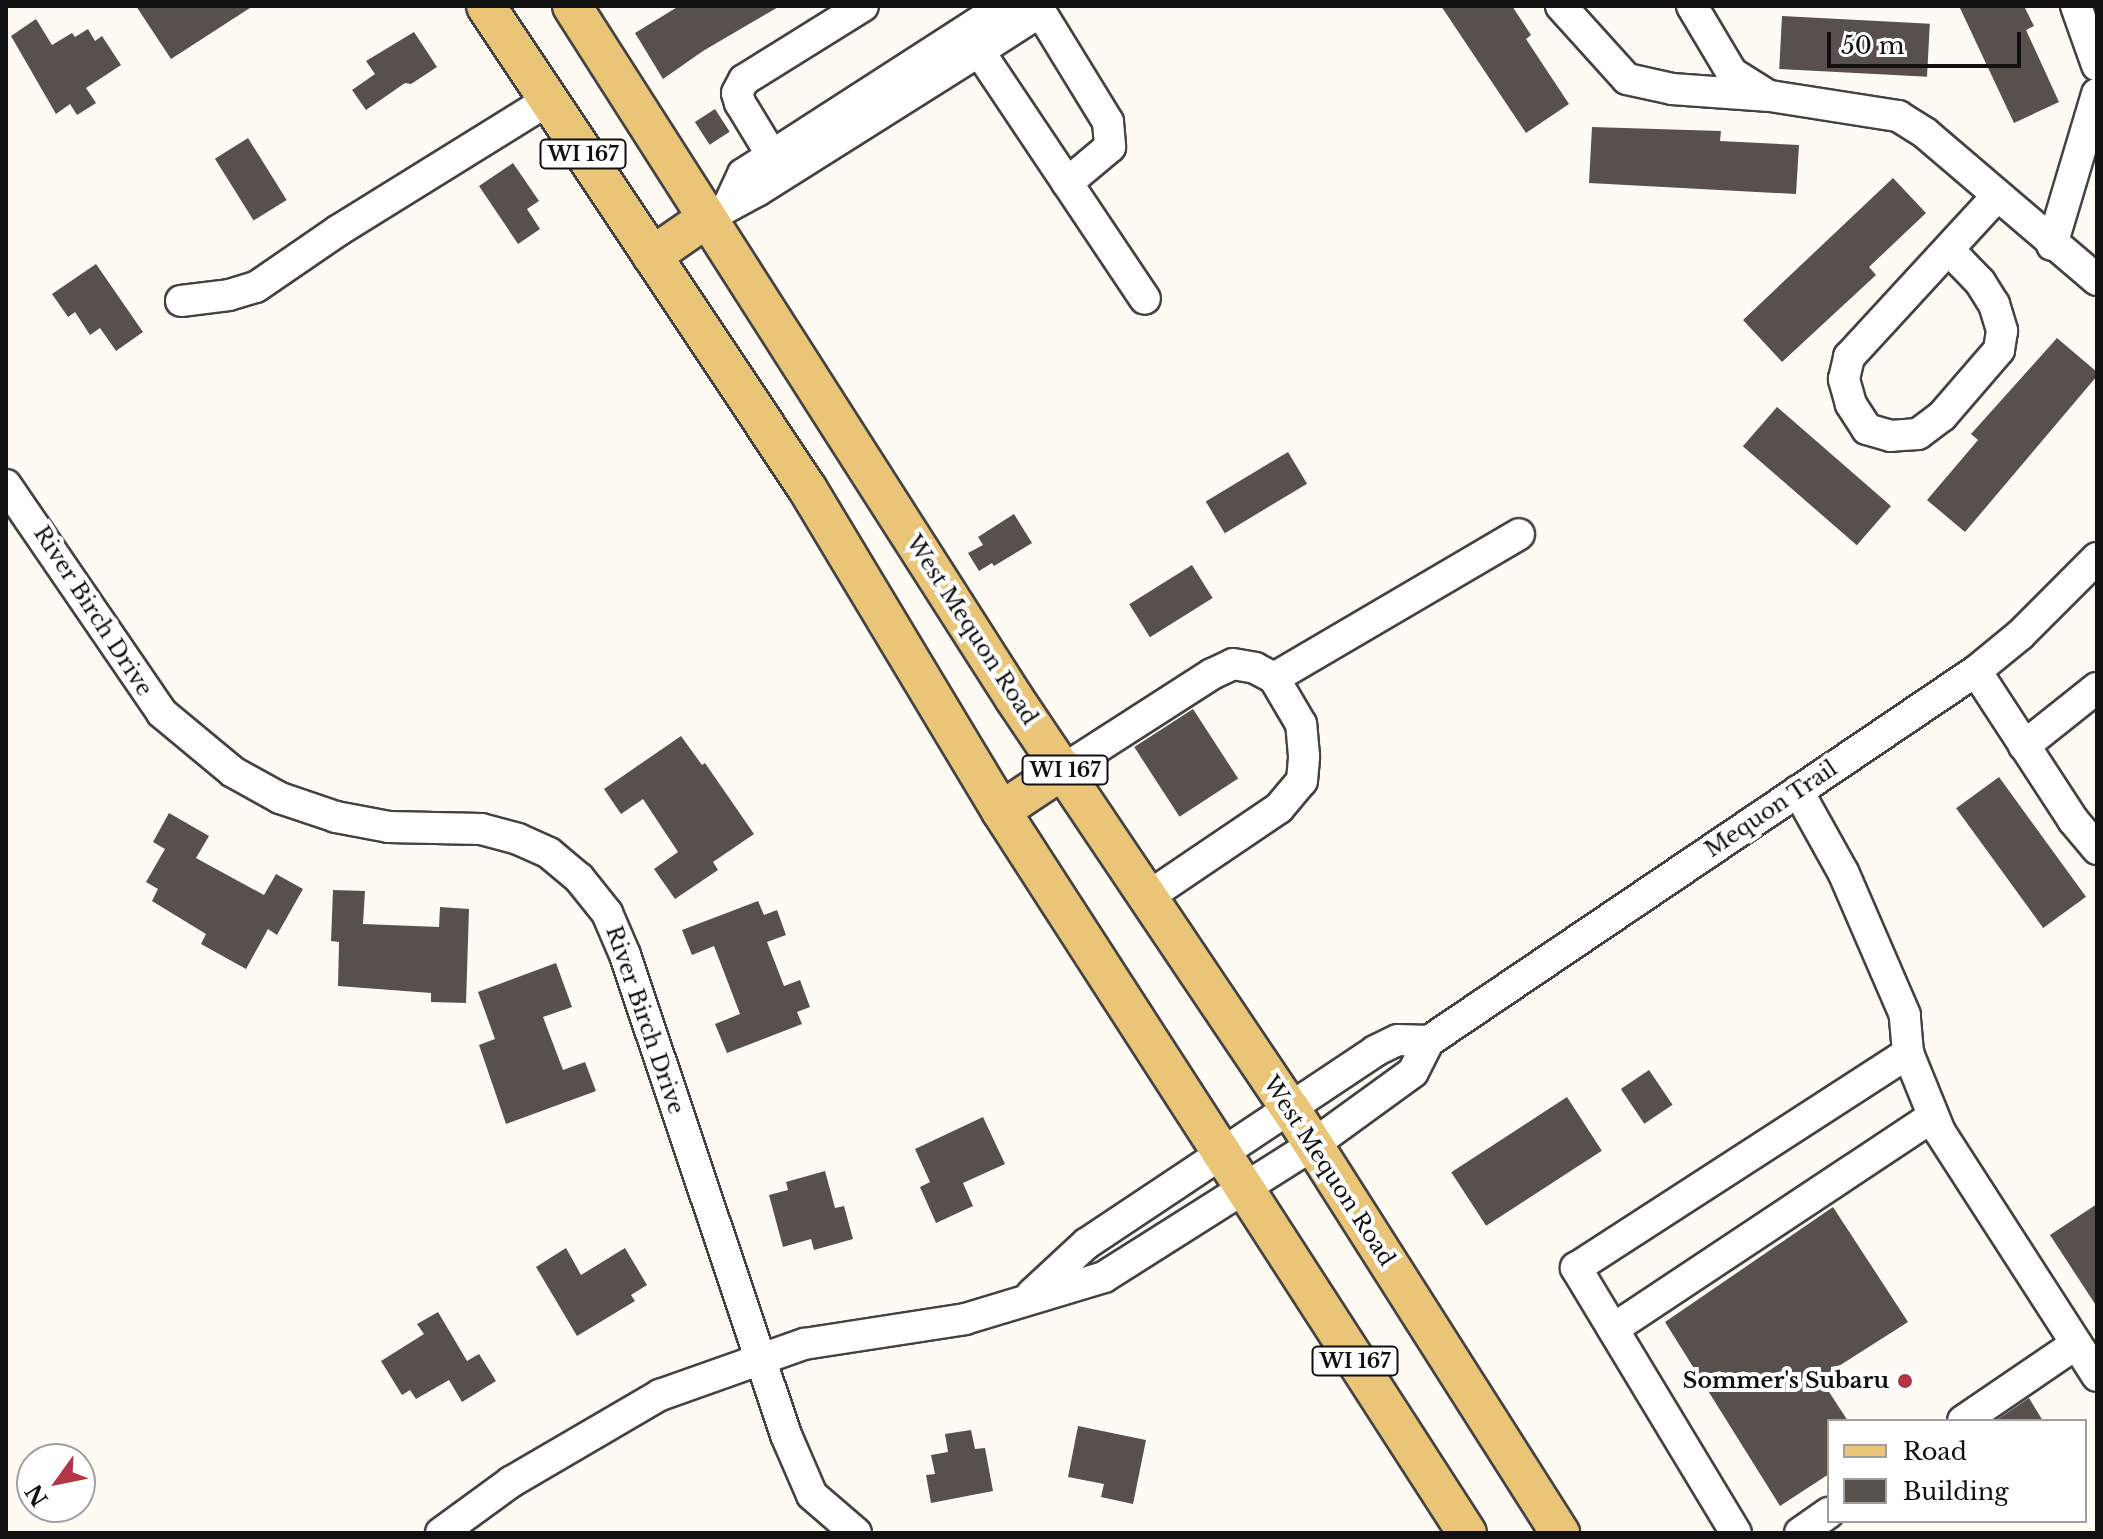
<!DOCTYPE html>
<style>
body{margin:0}
#map{position:relative;width:2103px;height:1539px;overflow:hidden;background:#fefbf4;font-family:"Libre Baskerville",serif}
div>[style]{position:absolute}
[style*='--x']{left:calc(var(--x)*1px);top:calc(var(--y)*1px);width:calc(var(--w)*1px);rotate:calc(var(--a)*1deg)}
.building>*{inset:0;background:#58504d;transform-origin:0 0}
.roads{filter:drop-shadow(2px 0 #434343) drop-shadow(-2px 0 #434343) drop-shadow(0 2px #434343) drop-shadow(0 -2px #434343)}
.minor>*{height:30px;margin:-15px;padding:0 15px;transform-origin:15px;border-radius:15px;background:#fff}
.major>*{height:38px;margin:-19px;padding:0 19px;transform-origin:19px;border-radius:19px;background:#ebc577}
.dots>*{width:22px;height:22px;translate:-50% -50%;box-sizing:border-box;border:4px solid #fff;border-radius:50%}
span{translate:-50% -50%;white-space:nowrap;text-align:center;line-height:1.15;-webkit-text-stroke:8px #fff;paint-order:stroke}
.shield-label span{padding:2px 6px;background:#fff;border:2px solid;border-radius:6px;-webkit-text-stroke-width:0}
.shield-label{font-size:20px;color:#101010;font-weight:700}
.street-label{font-size:22px;color:#101010}
.poi-label{font-size:22px;color:#101010;font-weight:700}
.right{translate:-100% -50%;text-align:right}
.frame{position:absolute;inset:0;border:8px solid #101010;pointer-events:none}
.legend{position:absolute;left:1827px;top:1419px;width:260px;height:104px;box-sizing:border-box;background:#fff;border:2px solid #9f9f9f;margin:0;padding:10px 14px;list-style:none;font-size:24px;color:#101010}
.legend li{display:flex;align-items:center;gap:16px;height:40px}
.legend b{width:40px;border:2px solid #9f9f9f}
.north{position:absolute;left:16px;top:1443px;width:80px;height:80px;box-sizing:border-box;background:#fff;border:2px solid #9f9f9f;border-radius:50%;rotate:237deg;font-size:22px;font-weight:700;line-height:32px;text-align:center;color:#101010}
.north::after{content:'';display:block;margin:auto;width:28px;height:36px;background:#b33546;clip-path:polygon(50% 0,100% 100%,50% 72%,0 100%)}
.scale{position:absolute;left:1827px;top:32px;width:194px;height:36px;box-sizing:border-box;border:4px solid #101010;border-top:0;padding-left:10px;font-size:24px;line-height:28px;white-space:nowrap;color:#101010;-webkit-text-stroke:6px #fff;paint-order:stroke}
</style>
<div id="map">
<div class="building">
<i style="clip-path:polygon(136px 6px,253px 6px,171px 59px)"></i>
<i style="clip-path:polygon(679px 6px,780px 6px,703px 51px,663px 79px,635px 33px)"></i>
<i style="clip-path:polygon(1441px 6px,1512px 6px,1531px 35px,1526px 39px,1569px 104px,1526px 133px)"></i>
<i style="clip-path:polygon(1959px 6px,2024px 6px,2034px 26px,2026px 30px,2059px 102px,2014px 123px)"></i>
<i style="left:1782px;top:16px;width:148px;height:53px;rotate:3deg"></i>
<i style="clip-path:polygon(36px 19px,52px 45px,72px 33px,75px 37px,88px 29px,95px 41px,102px 36px,121px 65px,86px 88px,96px 103px,77px 115px,70px 104px,56px 114px,11px 36px)"></i>
<i style="clip-path:polygon(414px 32px,437px 67px,411px 84px,405px 83px,366px 110px,352px 90px,375px 74px,366px 61px)"></i>
<i style="left:715px;top:109px;width:27px;height:24px;rotate:57deg"></i>
<i style="clip-path:polygon(1592px 127px,1721px 131px,1720px 141px,1799px 145px,1796px 194px,1589px 183px)"></i>
<i style="left:248px;top:138px;width:73px;height:39px;rotate:58deg"></i>
<i style="clip-path:polygon(513px 163px,539px 201px,527px 209px,540px 229px,518px 244px,479px 186px)"></i>
<i style="clip-path:polygon(1893px 178px,1926px 213px,1869px 267px,1876px 275px,1782px 362px,1743px 320px)"></i>
<i style="clip-path:polygon(96px 264px,143px 332px,116px 351px,100px 328px,90px 335px,75px 312px,68px 317px,52px 294px)"></i>
<i style="clip-path:polygon(2057px 338px,2097px 372px,2097px 376px,1965px 532px,1927px 500px,1978px 440px,1971px 434px)"></i>
<i style="left:1777px;top:407px;width:151px;height:52px;rotate:41deg"></i>
<i style="left:1288px;top:452px;width:37px;height:96px;rotate:59deg"></i>
<i style="clip-path:polygon(1014px 514px,1032px 543px,994px 566px,992px 563px,979px 571px,968px 553px,983px 545px,978px 537px)"></i>
<i style="left:1192px;top:565px;width:39px;height:74px;rotate:58deg"></i>
<i style="left:1193px;top:709px;width:83px;height:70px;rotate:57deg"></i>
<i style="clip-path:polygon(681px 736px,702px 765px,705px 763px,754px 834px,713px 862px,718px 870px,675px 899px,654px 869px,678px 852px,643px 799px,621px 814px,604px 789px)"></i>
<i style="left:1999px;top:777px;width:148px;height:53px;rotate:54deg"></i>
<i style="clip-path:polygon(169px 813px,209px 836px,196px 858px,264px 895px,276px 874px,303px 889px,277px 935px,268px 929px,246px 969px,201px 944px,206px 934px,152px 901px,158px 889px,146px 882px,165px 849px,153px 842px)"></i>
<i style="clip-path:polygon(333px 890px,365px 891px,363px 924px,439px 927px,440px 907px,469px 909px,466px 1003px,431px 1002px,431px 993px,338px 986px,339px 942px,331px 941px)"></i>
<i style="clip-path:polygon(758px 901px,764px 915px,777px 910px,786px 935px,767px 942px,784px 986px,800px 980px,810px 1007px,797px 1012px,802px 1024px,727px 1053px,715px 1024px,740px 1014px,714px 946px,692px 955px,682px 930px)"></i>
<i style="clip-path:polygon(556px 963px,572px 1007px,543px 1017px,563px 1070px,585px 1062px,596px 1091px,506px 1124px,479px 1045px,495px 1039px,478px 992px)"></i>
<i style="left:1649px;top:1070px;width:42px;height:34px;rotate:56deg"></i>
<i style="left:1567px;top:1097px;width:64px;height:138px;rotate:57deg"></i>
<i style="clip-path:polygon(983px 1117px,1005px 1164px,963px 1183px,973px 1206px,936px 1223px,920px 1187px,930px 1182px,915px 1149px)"></i>
<i style="clip-path:polygon(825px 1171px,835px 1208px,844px 1206px,853px 1239px,814px 1250px,811px 1239px,783px 1247px,769px 1195px,788px 1190px,786px 1182px)"></i>
<i style="clip-path:polygon(2097px 1204px,2097px 1307px,2050px 1235px)"></i>
<i style="clip-path:polygon(1833px 1207px,1908px 1322px,1820px 1378px,1848px 1421px,1829px 1421px,1829px 1474px,1780px 1506px,1665px 1322px)"></i>
<i style="clip-path:polygon(566px 1248px,581px 1275px,625px 1248px,647px 1285px,631px 1295px,635px 1301px,577px 1336px,536px 1267px)"></i>
<i style="clip-path:polygon(438px 1312px,467px 1361px,479px 1354px,496px 1381px,462px 1402px,449px 1380px,416px 1399px,410px 1390px,402px 1395px,381px 1361px,424px 1334px,417px 1324px)"></i>
<i style="clip-path:polygon(2029px 1398px,2043px 1421px,1995px 1421px)"></i>
<i style="clip-path:polygon(1078px 1426px,1146px 1440px,1133px 1504px,1101px 1497px,1104px 1484px,1068px 1477px)"></i>
<i style="clip-path:polygon(971px 1430px,975px 1449px,985px 1448px,993px 1491px,931px 1503px,926px 1475px,935px 1474px,931px 1455px,948px 1452px,945px 1434px)"></i>
</div>
<div class="roads">
<div class="minor">
<i style="--x:1037;--y:6;--w:136;--a:58.5"></i>
<i style="--x:1108;--y:122;--w:25;--a:85"></i>
<i style="--x:1110;--y:147;--w:56;--a:140.1"></i>
<i style="--x:1561;--y:6;--w:98;--a:47.9"></i>
<i style="--x:1627;--y:79;--w:46;--a:12.5"></i>
<i style="--x:1672;--y:89;--w:98;--a:4.1"></i>
<i style="--x:1770;--y:96;--w:130;--a:8.9"></i>
<i style="--x:1898;--y:116;--w:32;--a:32"></i>
<i style="--x:1925;--y:133;--w:226;--a:40.5"></i>
<i style="--x:1692;--y:6;--w:78;--a:59.2"></i>
<i style="--x:1732;--y:73;--w:38;--a:32"></i>
<i style="--x:2076;--y:6;--w:63;--a:70.4"></i>
<i style="--x:979;--y:51;--w:298;--a:56.2"></i>
<i style="--x:782;--y:172;--w:81;--a:-121.3"></i>
<i style="--x:740;--y:103;--w:10;--a:-107"></i>
<i style="--x:737;--y:93;--w:15;--a:-62"></i>
<i style="--x:744;--y:80;--w:140;--a:-31.9"></i>
<i style="--x:729;--y:204;--w:33;--a:-65"></i>
<i style="--x:743;--y:174;--w:310;--a:-32.8"></i>
<i style="--x:707;--y:218;--w:57;--a:-28.4"></i>
<i style="--x:757;--y:191;--w:262;--a:-32.2"></i>
<i style="--x:979;--y:51;--w:63;--a:-32.7"></i>
<i style="--x:1032;--y:17;--w:11;--a:-80"></i>
<i style="--x:2052;--y:245;--w:158;--a:-73.4"></i>
<i style="--x:1949;--y:250;--w:45;--a:45.9"></i>
<i style="--x:1980;--y:282;--w:26;--a:58"></i>
<i style="--x:1994;--y:304;--w:28;--a:73"></i>
<i style="--x:2002;--y:331;--w:19;--a:99"></i>
<i style="--x:1999;--y:350;--w:87;--a:130.8"></i>
<i style="--x:1942;--y:416;--w:30;--a:143"></i>
<i style="--x:1918;--y:434;--w:27;--a:176"></i>
<i style="--x:1891;--y:436;--w:25;--a:-164"></i>
<i style="--x:1867;--y:429;--w:30;--a:-123"></i>
<i style="--x:1851;--y:404;--w:26;--a:-106"></i>
<i style="--x:1844;--y:379;--w:23;--a:-77"></i>
<i style="--x:1849;--y:357;--w:219;--a:-47.4"></i>
<i style="--x:181;--y:301;--w:48;--a:-7.1"></i>
<i style="--x:229;--y:295;--w:28;--a:-17"></i>
<i style="--x:256;--y:287;--w:101;--a:-34.5"></i>
<i style="--x:339;--y:230;--w:245;--a:-31.8"></i>
<i style="--x:6;--y:485;--w:276;--a:55.6"></i>
<i style="--x:162;--y:713;--w:92;--a:39.7"></i>
<i style="--x:233;--y:772;--w:54;--a:29"></i>
<i style="--x:280;--y:798;--w:59;--a:18.7"></i>
<i style="--x:336;--y:817;--w:54;--a:10.7"></i>
<i style="--x:389;--y:827;--w:92;--a:1.2"></i>
<i style="--x:481;--y:829;--w:38;--a:15"></i>
<i style="--x:518;--y:839;--w:34;--a:24"></i>
<i style="--x:549;--y:853;--w:39;--a:40"></i>
<i style="--x:579;--y:878;--w:45;--a:51.3"></i>
<i style="--x:607;--y:913;--w:46;--a:66.8"></i>
<i style="--x:625;--y:955;--w:506;--a:71.46"></i>
<i style="--x:786;--y:1435;--w:65;--a:66.6"></i>
<i style="--x:812;--y:1495;--w:58;--a:40.8"></i>
<i style="--x:1976;--y:671;--w:178;--a:56.9"></i>
<i style="--x:2073;--y:820;--w:38;--a:50"></i>
<i style="--x:2024;--y:746;--w:93;--a:-38.5"></i>
<i style="--x:1064;--y:769;--w:176;--a:-32.7"></i>
<i style="--x:1212;--y:674;--w:23;--a:-25"></i>
<i style="--x:1233;--y:664;--w:22;--a:10"></i>
<i style="--x:1255;--y:668;--w:21;--a:28"></i>
<i style="--x:1274;--y:678;--w:284;--a:-30.4"></i>
<i style="--x:1149;--y:896;--w:157;--a:-34.1"></i>
<i style="--x:1279;--y:808;--w:35;--a:-50"></i>
<i style="--x:1302;--y:781;--w:25;--a:-85"></i>
<i style="--x:1304;--y:756;--w:32;--a:-95"></i>
<i style="--x:1301;--y:724;--w:53;--a:-120.4"></i>
<i style="--x:1908;--y:1053;--w:85;--a:67.9"></i>
<i style="--x:1940;--y:1132;--w:290;--a:57.2"></i>
<i style="--x:1032;--y:1294;--w:74;--a:-42.8"></i>
<i style="--x:1086;--y:1244;--w:348;--a:-33.7"></i>
<i style="--x:1375;--y:1051;--w:25;--a:-26"></i>
<i style="--x:1398;--y:1040;--w:31;--a:2"></i>
<i style="--x:1613;--y:1329;--w:384;--a:-33.6"></i>
<i style="--x:1963;--y:1421;--w:137;--a:-34.3"></i>
<i style="--x:441;--y:1533;--w:87;--a:-36.1"></i>
<i style="--x:511;--y:1482;--w:173;--a:-30.3"></i>
<i style="--x:660;--y:1395;--w:153;--a:-19.5"></i>
<i style="--x:804;--y:1344;--w:163;--a:-8.8"></i>
<i style="--x:965;--y:1319;--w:145;--a:-16.8"></i>
<i style="--x:1104;--y:1277;--w:249;--a:-32.3"></i>
<i style="--x:1314;--y:1144;--w:122;--a:-36"></i>
<i style="--x:1413;--y:1072;--w:35;--a:-63"></i>
<i style="--x:1429;--y:1041;--w:660;--a:-34.08"></i>
<i style="--x:1976;--y:671;--w:57;--a:-39.3"></i>
<i style="--x:2020;--y:635;--w:109;--a:-45"></i>
<i style="--x:1736;--y:1533;--w:310;--a:-121.1"></i>
<i style="--x:1576;--y:1268;--w:396;--a:-32.9"></i>
<i style="--x:1908;--y:1053;--w:38;--a:-95"></i>
<i style="--x:1905;--y:1015;--w:156;--a:-113.4"></i>
<i style="--x:1843;--y:872;--w:93;--a:-119.1"></i>
<i style="--x:1800;--y:1533;--w:35;--a:-35"></i>
</div>
<div class="major">
<i style="--x:486;--y:6;--w:579;--a:56.34"></i>
<i style="--x:807;--y:488;--w:377;--a:59"></i>
<i style="--x:1001;--y:811;--w:859;--a:57.16"></i>
<i style="--x:572;--y:6;--w:821;--a:57.43"></i>
<i style="--x:1014;--y:698;--w:494;--a:56.1"></i>
<i style="--x:1290;--y:1108;--w:504;--a:57.57"></i>
<i style="--x:652;--y:256;--w:67;--a:-34.6"></i>
<i style="--x:1001;--y:811;--w:76;--a:-33.7"></i>
</div>
</div>
<div class="dots">
<i style="left:1905px;top:1381px;background:#b33546"></i>
</div>
<div class="shield-label">
<span style="left:583px;top:154px">WI 167</span>
<span style="left:1065px;top:770px">WI 167</span>
<span style="left:1355px;top:1361px">WI 167</span>
</div>
<div class="street-label">
<span style="left:93px;top:611px;rotate:57deg">River Birch Drive</span>
<span style="left:972px;top:630px;rotate:57deg">West Mequon Road</span>
<span style="left:1771px;top:809px;rotate:-34deg">Mequon Trail</span>
<span style="left:645px;top:1020px;rotate:71deg">River Birch Drive</span>
<span style="left:1329px;top:1171px;rotate:57deg">West Mequon Road</span>
</div>
<div class="poi-label">
<span class="right" style="left:1889px;top:1381px">Sommer's Subaru</span>
</div>
<div class="frame"></div>
<ul class="legend">
<li><b style="height:10px;background:#ebc577"></b>Road</li>
<li><b style="height:22px;background:#58504d"></b>Building</li>
</ul>
<div class="north">N</div>
<div class="scale">50 m</div>
</div>
